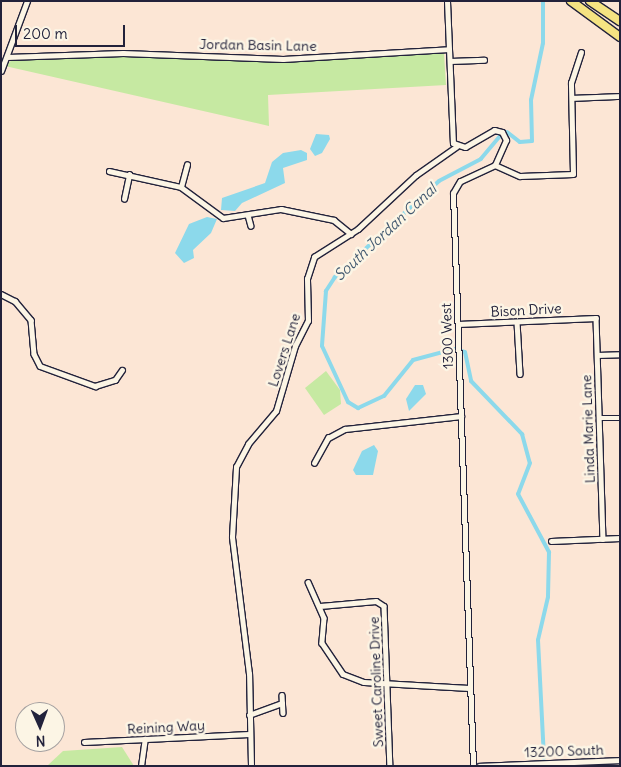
<!DOCTYPE html>
<style>
body{margin:0}
#map{position:relative;width:621px;height:767px;overflow:hidden;background:#fce6d5;font-family:Delius,sans-serif}
div>[style]{position:absolute}
[style*='--x']{left:calc(var(--x)*1px);top:calc(var(--y)*1px);width:calc(var(--w)*1px);rotate:calc(var(--a)*1deg)}
.green>*{inset:0;background:#c6e9a2}
.water>*{inset:0;background:#8cd9eb}
.canal>*{height:4px;margin:-2px;padding:0 2px;transform-origin:2px;border-radius:2px;background:#8cd9eb}
.roads{filter:drop-shadow(1px 0 #22223b) drop-shadow(-1px 0 #22223b) drop-shadow(0 1px #22223b) drop-shadow(0 -1px #22223b)}
.minor>*{height:4.5px;margin:-2.25px;padding:0 2.25px;transform-origin:2.25px;border-radius:2.25px;background:#fcf5e5}
.tertiary>*{height:5px;margin:-2.5px;padding:0 2.5px;transform-origin:2.5px;border-radius:2.5px;background:#fcf5e5}
.motorway>*{height:8px;margin:-4px;padding:0 4px;transform-origin:4px;border-radius:4px;background:#f5e382}
span{translate:-50% -50%;white-space:nowrap;text-align:center;line-height:1.15;-webkit-text-stroke:5px #fcf5e5;paint-order:stroke}
.street-label{font-size:14px;color:#22223b}
.water-label{font-size:15px;color:#425970;font-style:italic}
.frame{position:absolute;inset:0;border:2px solid #22223b;pointer-events:none}
.north{position:absolute;left:15px;top:702px;width:50px;height:50px;box-sizing:border-box;background:#fcf5e5;border:1px solid #a5a1a1;border-radius:50%;rotate:178deg;font-size:14px;font-weight:700;line-height:20px;text-align:center;color:#22223b}
.north::after{content:'';display:block;margin:auto;width:18px;height:22px;background:#22223b;clip-path:polygon(50% 0,100% 100%,50% 72%,0 100%)}
.scale{position:absolute;left:15px;top:25px;width:110px;height:22px;box-sizing:border-box;border:2px solid #22223b;border-top:0;padding-left:6px;font-size:15px;line-height:18px;white-space:nowrap;color:#22223b;-webkit-text-stroke:4px #fcf5e5;paint-order:stroke}
</style>
<div id="map">
<div class="green">
<i style="clip-path:polygon(444px 53px,446px 85px,268px 95px,269px 126px,5px 66px,12px 60px,114px 55px,281px 62px)"></i>
<i style="clip-path:polygon(326px 371px,340px 390px,341px 404px,324px 415px,305px 388px)"></i>
<i style="clip-path:polygon(122px 747px,134px 766px,47px 766px,63px 751px)"></i>
</div>
<div class="water">
<i style="clip-path:polygon(316px 134px,329px 135px,330px 139px,322px 153px,315px 156px,310px 149px)"></i>
<i style="clip-path:polygon(301px 150px,307px 153px,307px 160px,283px 168px,285px 183px,242px 203px,235px 211px,221px 210px,222px 198px,265px 183px,272px 162px,283px 153px)"></i>
<i style="clip-path:polygon(207px 217px,217px 219px,211px 233px,193px 250px,194px 258px,184px 263px,175px 253px,189px 224px)"></i>
<i style="clip-path:polygon(415px 385px,423px 385px,426px 394px,409px 411px,406px 399px)"></i>
<i style="clip-path:polygon(374px 445px,378px 451px,373px 475px,356px 475px,353px 470px,362px 451px)"></i>
</div>
<div class="canal">
<i style="--x:507;--y:132;--w:16;--a:38"></i>
<i style="--x:520;--y:142;--w:12;--a:-5"></i>
<i style="--x:532;--y:141;--w:41;--a:-91.4"></i>
<i style="--x:531;--y:100;--w:58;--a:-78.1"></i>
<i style="--x:543;--y:43;--w:42;--a:-90"></i>
<i style="--x:500;--y:136;--w:30;--a:130"></i>
<i style="--x:481;--y:159;--w:47;--a:152.4"></i>
<i style="--x:439;--y:181;--w:142;--a:137.3"></i>
<i style="--x:335;--y:277;--w:17;--a:123"></i>
<i style="--x:326;--y:291;--w:55;--a:94.2"></i>
<i style="--x:322;--y:346;--w:62;--a:65.1"></i>
<i style="--x:348;--y:402;--w:12;--a:31"></i>
<i style="--x:358;--y:408;--w:29;--a:-25"></i>
<i style="--x:384;--y:396;--w:46;--a:-51.1"></i>
<i style="--x:413;--y:360;--w:42;--a:-15"></i>
<i style="--x:454;--y:349;--w:11;--a:15"></i>
<i style="--x:465;--y:352;--w:30;--a:78"></i>
<i style="--x:471;--y:381;--w:74;--a:46.1"></i>
<i style="--x:522;--y:434;--w:30;--a:75"></i>
<i style="--x:530;--y:463;--w:33;--a:111"></i>
<i style="--x:518;--y:494;--w:66;--a:61.9"></i>
<i style="--x:549;--y:552;--w:45;--a:91.3"></i>
<i style="--x:548;--y:597;--w:44;--a:103.1"></i>
<i style="--x:538;--y:640;--w:118;--a:87.1"></i>
</div>
<div class="roads">
<div class="minor">
<i style="--x:7;--y:57;--w:116;--a:-2"></i>
<i style="--x:123;--y:53;--w:160;--a:2.1"></i>
<i style="--x:283;--y:59;--w:166;--a:-3.4"></i>
<i style="--x:450;--y:61;--w:34;--a:-2"></i>
<i style="--x:1;--y:71;--w:75;--a:-69.6"></i>
<i style="--x:572;--y:98;--w:48;--a:-2.4"></i>
<i style="--x:495;--y:165;--w:27;--a:24"></i>
<i style="--x:520;--y:176;--w:53;--a:-2.2"></i>
<i style="--x:573;--y:174;--w:91;--a:-91.3"></i>
<i style="--x:571;--y:83;--w:32;--a:-72"></i>
<i style="--x:109;--y:171;--w:74;--a:12.5"></i>
<i style="--x:181;--y:187;--w:52;--a:36.4"></i>
<i style="--x:223;--y:218;--w:59;--a:-8.8"></i>
<i style="--x:281;--y:209;--w:54;--a:11.7"></i>
<i style="--x:334;--y:220;--w:22;--a:39"></i>
<i style="--x:181;--y:187;--w:23;--a:-75"></i>
<i style="--x:124;--y:199;--w:25;--a:-78"></i>
<i style="--x:248;--y:215;--w:11;--a:75"></i>
<i style="--x:1;--y:294;--w:16;--a:27"></i>
<i style="--x:15;--y:301;--w:25;--a:50"></i>
<i style="--x:31;--y:320;--w:34;--a:85"></i>
<i style="--x:34;--y:354;--w:13;--a:63"></i>
<i style="--x:40;--y:366;--w:59;--a:20"></i>
<i style="--x:95;--y:386;--w:21;--a:-17"></i>
<i style="--x:115;--y:380;--w:12;--a:-55"></i>
<i style="--x:517;--y:322;--w:52;--a:86.7"></i>
<i style="--x:458;--y:324;--w:138;--a:-2.5"></i>
<i style="--x:596;--y:318;--w:221;--a:88.2"></i>
<i style="--x:597;--y:355;--w:23;--a:-2"></i>
<i style="--x:599;--y:418;--w:21;--a:0"></i>
<i style="--x:314;--y:463;--w:29;--a:-61"></i>
<i style="--x:328;--y:438;--w:19;--a:-28"></i>
<i style="--x:345;--y:429;--w:117;--a:-6.4"></i>
<i style="--x:551;--y:541;--w:69;--a:-2.5"></i>
<i style="--x:308;--y:582;--w:39;--a:66"></i>
<i style="--x:324;--y:618;--w:25;--a:95"></i>
<i style="--x:322;--y:643;--w:37;--a:56"></i>
<i style="--x:343;--y:674;--w:22;--a:21"></i>
<i style="--x:364;--y:682;--w:105;--a:3.3"></i>
<i style="--x:320;--y:606;--w:56;--a:-5.1"></i>
<i style="--x:376;--y:601;--w:9;--a:32"></i>
<i style="--x:384;--y:606;--w:160;--a:87.9"></i>
<i style="--x:282;--y:695;--w:18;--a:87"></i>
<i style="--x:249;--y:715;--w:35;--a:-20"></i>
<i style="--x:84;--y:742;--w:165;--a:-2.8"></i>
<i style="--x:141;--y:766;--w:27;--a:-82"></i>
<i style="--x:251;--y:766;--w:92;--a:-91.2"></i>
<i style="--x:249;--y:674;--w:138;--a:-97.1"></i>
<i style="--x:232;--y:537;--w:70;--a:-86.7"></i>
<i style="--x:236;--y:467;--w:26;--a:-62"></i>
<i style="--x:248;--y:444;--w:43;--a:-49.7"></i>
<i style="--x:276;--y:411;--w:68;--a:-73.7"></i>
<i style="--x:295;--y:346;--w:28;--a:-63"></i>
<i style="--x:308;--y:321;--w:42;--a:-91.4"></i>
<i style="--x:307;--y:279;--w:23;--a:-72"></i>
<i style="--x:314;--y:257;--w:52;--a:-32.5"></i>
<i style="--x:358;--y:229;--w:79;--a:-43"></i>
<i style="--x:416;--y:175;--w:49;--a:-35"></i>
</div>
<div class="tertiary">
<i style="--x:447;--y:1;--w:142;--a:87.6"></i>
<i style="--x:453;--y:143;--w:13;--a:18"></i>
<i style="--x:465;--y:147;--w:34;--a:-30"></i>
<i style="--x:494;--y:130;--w:8;--a:14"></i>
<i style="--x:502;--y:132;--w:9;--a:63"></i>
<i style="--x:506;--y:140;--w:27;--a:114"></i>
<i style="--x:495;--y:165;--w:38;--a:155"></i>
<i style="--x:460;--y:181;--w:14;--a:120"></i>
<i style="--x:453;--y:193;--w:573;--a:88"></i>
<i style="--x:479;--y:766;--w:141;--a:-2.4"></i>
</div>
<div class="motorway">
<i style="--x:571;--y:1;--w:61;--a:36.3"></i>
<i style="--x:590;--y:1;--w:36;--a:34"></i>
</div>
</div>
<div class="street-label">
<span style="left:258px;top:45px;rotate:1deg">Jordan Basin Lane</span>
<span style="left:526px;top:310px;rotate:-3deg">Bison Drive</span>
<span style="left:447px;top:336px;rotate:-92deg">1300 West</span>
<span style="left:284px;top:350px;rotate:-72deg">Lovers Lane</span>
<span style="left:588px;top:429px;rotate:-92deg">Linda Marie Lane</span>
<span style="left:376px;top:682px;rotate:-92deg">Sweet Caroline Drive</span>
<span style="left:166px;top:727px;rotate:-3deg">Reining Way</span>
<span style="left:564px;top:751px;rotate:-2deg">13200 South</span>
</div>
<div class="water-label">
<span style="left:385px;top:232px;rotate:-43deg">South Jordan Canal</span>
</div>
<div class="frame"></div>
<div class="north">N</div>
<div class="scale">200 m</div>
</div>
